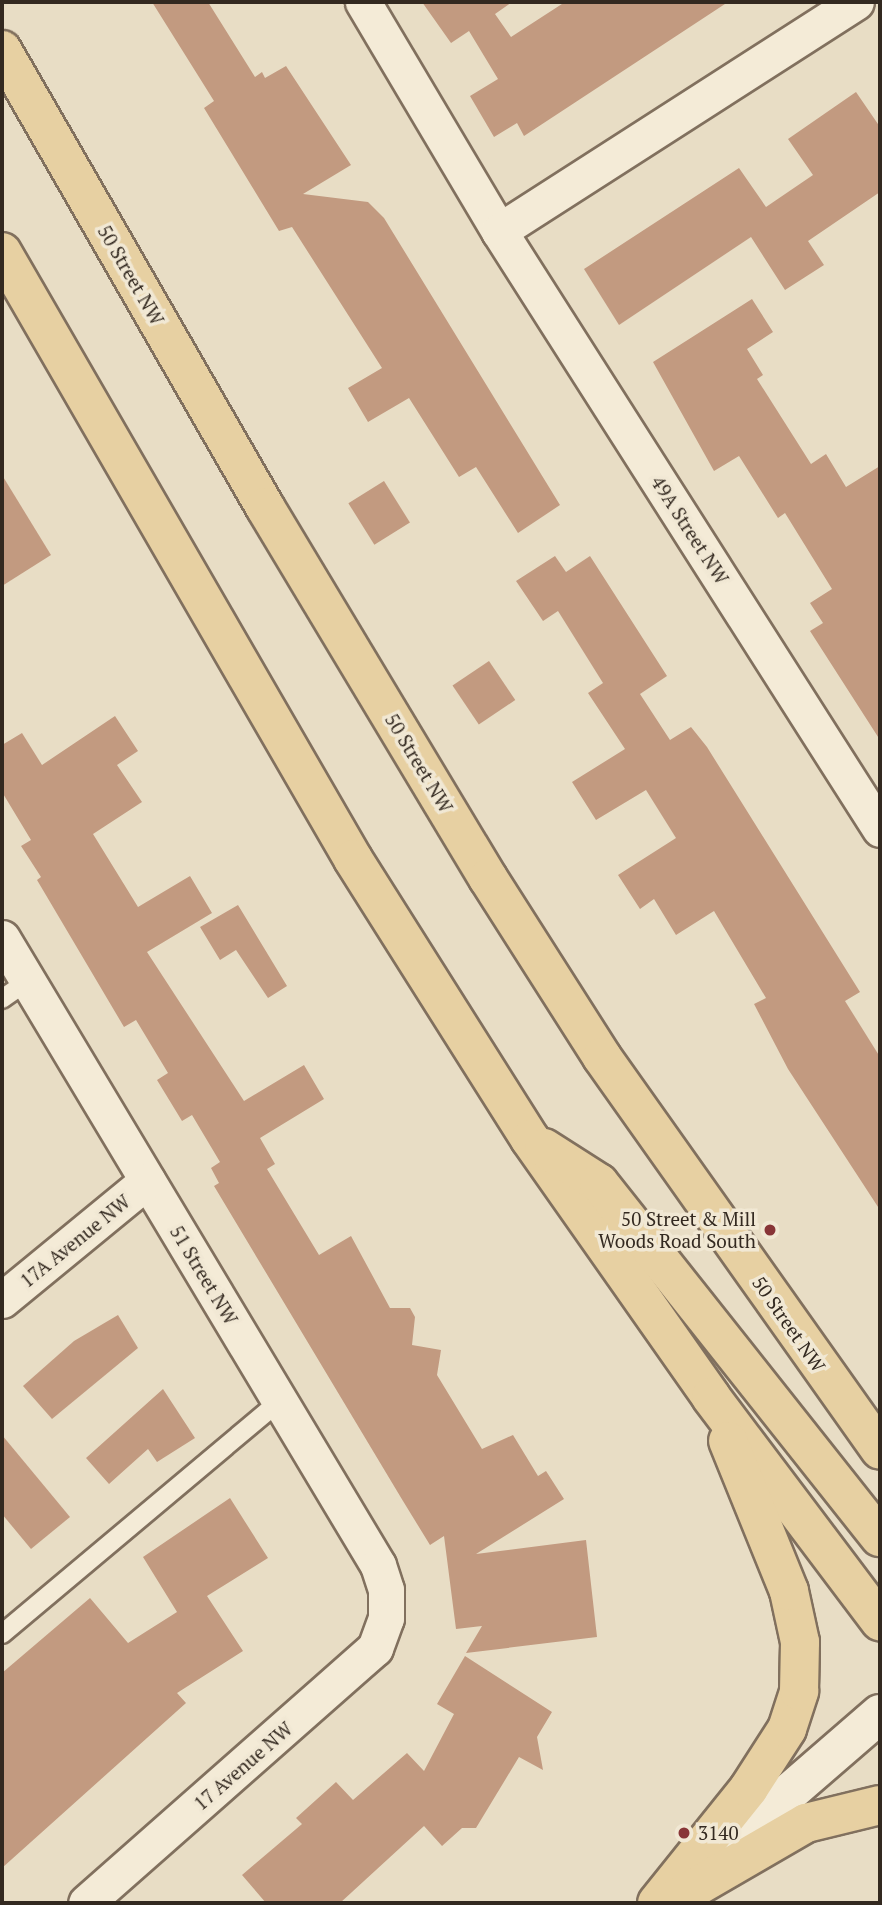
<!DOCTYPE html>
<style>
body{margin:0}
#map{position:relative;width:882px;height:1905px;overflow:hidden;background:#e8ddc5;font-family:"PT Serif",serif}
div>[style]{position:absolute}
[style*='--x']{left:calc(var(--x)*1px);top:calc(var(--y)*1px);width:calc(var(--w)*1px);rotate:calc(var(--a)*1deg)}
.building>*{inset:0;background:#c29a80;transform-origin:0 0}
.roads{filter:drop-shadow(2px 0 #81705e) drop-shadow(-2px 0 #81705e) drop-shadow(0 2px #81705e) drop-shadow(0 -2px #81705e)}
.lane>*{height:18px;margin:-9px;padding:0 9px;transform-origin:9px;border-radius:9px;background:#f4ebd7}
.street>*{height:35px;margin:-17.5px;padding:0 17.5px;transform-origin:17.5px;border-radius:17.5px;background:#f4ebd7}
.secondary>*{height:38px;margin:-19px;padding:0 19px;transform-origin:19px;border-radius:19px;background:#f4ebd7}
.primary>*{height:38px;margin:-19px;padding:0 19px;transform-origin:19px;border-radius:19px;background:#e7d0a2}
.dots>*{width:19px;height:19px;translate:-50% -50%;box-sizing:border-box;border:4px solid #f1e8d4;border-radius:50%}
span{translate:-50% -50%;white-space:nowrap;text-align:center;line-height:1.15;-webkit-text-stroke:7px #f1e8d4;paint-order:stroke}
.street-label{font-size:19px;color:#332920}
.poi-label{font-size:19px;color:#332920}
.right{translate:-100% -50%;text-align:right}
.left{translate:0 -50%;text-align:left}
.frame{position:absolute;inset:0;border:4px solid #332920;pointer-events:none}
</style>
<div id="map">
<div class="building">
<i style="clip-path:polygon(152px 2px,208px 2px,255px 77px,262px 72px,265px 78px,286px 66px,351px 165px,303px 194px,368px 202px,384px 218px,560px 505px,518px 533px,476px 467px,459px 477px,409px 398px,368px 422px,348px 388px,382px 368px,292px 227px,279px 231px,204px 108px,214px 101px)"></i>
<i style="clip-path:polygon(422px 2px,512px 2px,495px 14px,511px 37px,565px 2px,728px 2px,524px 136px,517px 123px,494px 137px,470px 96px,498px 79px,469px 31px,451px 43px)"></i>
<i style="clip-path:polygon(856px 92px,880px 127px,880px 192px,808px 241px,824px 265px,785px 290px,751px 237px,619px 325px,584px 269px,739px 168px,766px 207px,813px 175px,788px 139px)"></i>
<i style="clip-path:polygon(752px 299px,773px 332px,747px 349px,763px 375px,757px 379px,811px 464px,826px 454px,846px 487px,880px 466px,880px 740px,810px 631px,823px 623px,810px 603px,832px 589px,785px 513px,778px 518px,739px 456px,714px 471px,653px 362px)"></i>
<i style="clip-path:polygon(2px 475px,51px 555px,2px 586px)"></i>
<i style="left:384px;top:481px;width:49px;height:42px;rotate:58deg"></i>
<i style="clip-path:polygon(555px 556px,566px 572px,590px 556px,667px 676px,640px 694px,670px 740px,691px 727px,707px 747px,860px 992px,845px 1001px,880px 1057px,880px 1210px,788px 1069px,754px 1004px,766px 998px,714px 911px,676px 935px,654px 899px,640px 909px,618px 875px,676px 838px,646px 790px,596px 820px,572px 782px,625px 749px,588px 693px,603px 683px,558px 611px,543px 621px,516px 581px)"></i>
<i style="left:489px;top:661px;width:47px;height:44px;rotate:56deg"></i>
<i style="clip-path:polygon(115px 716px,138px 751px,117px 765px,142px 802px,93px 834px,138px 907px,190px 876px,212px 913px,147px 952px,244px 1101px,304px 1065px,324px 1099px,260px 1138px,275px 1164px,267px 1169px,319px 1255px,351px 1236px,390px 1308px,410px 1308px,415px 1317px,412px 1345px,441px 1350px,437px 1375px,482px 1449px,513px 1435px,538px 1476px,546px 1471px,564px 1499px,476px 1554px,586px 1540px,597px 1637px,466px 1653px,482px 1626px,456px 1629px,444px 1536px,430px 1545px,403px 1501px,214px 1186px,219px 1183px,211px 1168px,220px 1162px,192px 1115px,182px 1121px,157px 1080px,168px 1073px,136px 1020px,124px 1027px,37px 880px,41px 877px,21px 846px,31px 840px,2px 792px,2px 745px,22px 733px,42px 765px)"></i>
<i style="clip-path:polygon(238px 905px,287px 986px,268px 998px,236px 950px,220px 960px,200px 927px)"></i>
<i style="clip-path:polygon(118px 1315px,138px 1348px,52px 1419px,23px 1386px,74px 1341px)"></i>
<i style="clip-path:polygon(163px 1389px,195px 1438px,157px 1462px,148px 1449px,109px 1484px,86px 1458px)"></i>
<i style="clip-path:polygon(2px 1435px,70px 1517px,31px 1549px,2px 1514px)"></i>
<i style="clip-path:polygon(230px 1498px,268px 1558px,207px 1596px,243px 1651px,177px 1693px,186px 1703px,2px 1868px,2px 1673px,90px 1598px,128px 1643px,177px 1612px,143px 1557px)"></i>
<i style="clip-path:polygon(465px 1656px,552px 1712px,537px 1737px,543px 1770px,519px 1757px,476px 1828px,462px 1828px,442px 1846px,424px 1826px,340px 1903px,266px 1903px,242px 1875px,302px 1824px,296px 1818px,336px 1782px,353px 1800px,407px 1753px,424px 1771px,454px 1714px,437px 1704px)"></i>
</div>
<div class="roads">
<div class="lane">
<i style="--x:2;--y:999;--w:32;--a:-35"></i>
<i style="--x:2;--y:1634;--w:363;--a:-40"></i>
</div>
<div class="street">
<i style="--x:363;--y:2;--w:266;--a:59.3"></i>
<i style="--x:499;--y:231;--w:709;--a:57.5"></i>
<i style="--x:499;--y:231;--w:424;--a:-32.7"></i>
<i style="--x:2;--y:938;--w:731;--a:59.05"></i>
<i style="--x:378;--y:1565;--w:26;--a:72"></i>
<i style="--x:386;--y:1590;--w:28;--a:90"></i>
<i style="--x:386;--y:1618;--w:32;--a:110"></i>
<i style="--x:375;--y:1648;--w:385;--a:138.6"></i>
<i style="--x:2;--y:1300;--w:188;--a:-39.4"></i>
</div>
<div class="secondary">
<i style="--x:687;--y:1881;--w:255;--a:-40.9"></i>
</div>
<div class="primary">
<i style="--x:2;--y:50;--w:527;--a:60.08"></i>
<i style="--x:265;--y:507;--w:433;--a:59"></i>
<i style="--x:488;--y:878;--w:212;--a:57.5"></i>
<i style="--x:602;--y:1057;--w:481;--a:54.7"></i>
<i style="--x:2;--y:252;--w:701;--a:59.96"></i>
<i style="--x:353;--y:859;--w:331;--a:57.7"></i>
<i style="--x:530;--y:1139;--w:315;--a:54.9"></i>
<i style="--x:711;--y:1397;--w:281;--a:53"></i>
<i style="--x:544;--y:1148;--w:65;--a:32.5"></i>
<i style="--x:599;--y:1183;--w:452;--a:51.6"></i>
<i style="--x:657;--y:1903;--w:147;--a:-51.3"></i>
<i style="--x:749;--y:1788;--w:70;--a:-57.2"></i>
<i style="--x:787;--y:1729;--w:40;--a:-72"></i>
<i style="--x:799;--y:1691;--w:49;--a:-88.8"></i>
<i style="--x:800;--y:1642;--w:52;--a:-102.2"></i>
<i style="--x:789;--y:1591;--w:162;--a:-112.1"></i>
<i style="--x:668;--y:1903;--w:160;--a:-30.1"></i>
<i style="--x:806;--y:1823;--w:76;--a:-13.7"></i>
</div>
</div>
<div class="dots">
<i style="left:770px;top:1230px;background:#883537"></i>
<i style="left:684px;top:1833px;background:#883537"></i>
</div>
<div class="street-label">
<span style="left:131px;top:275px;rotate:60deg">50 Street NW</span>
<span style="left:690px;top:530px;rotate:57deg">49A Street NW</span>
<span style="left:419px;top:763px;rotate:59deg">50 Street NW</span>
<span style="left:75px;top:1241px;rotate:-39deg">17A Avenue NW</span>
<span style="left:204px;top:1275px;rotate:59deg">51 Street NW</span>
<span style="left:789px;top:1324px;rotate:55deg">50 Street NW</span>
<span style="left:243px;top:1766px;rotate:-41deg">17 Avenue NW</span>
</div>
<div class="poi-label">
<span class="right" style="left:756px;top:1230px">50 Street &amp; Mill<br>Woods Road South</span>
<span class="left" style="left:698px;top:1833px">3140</span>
</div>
<div class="frame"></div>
</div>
